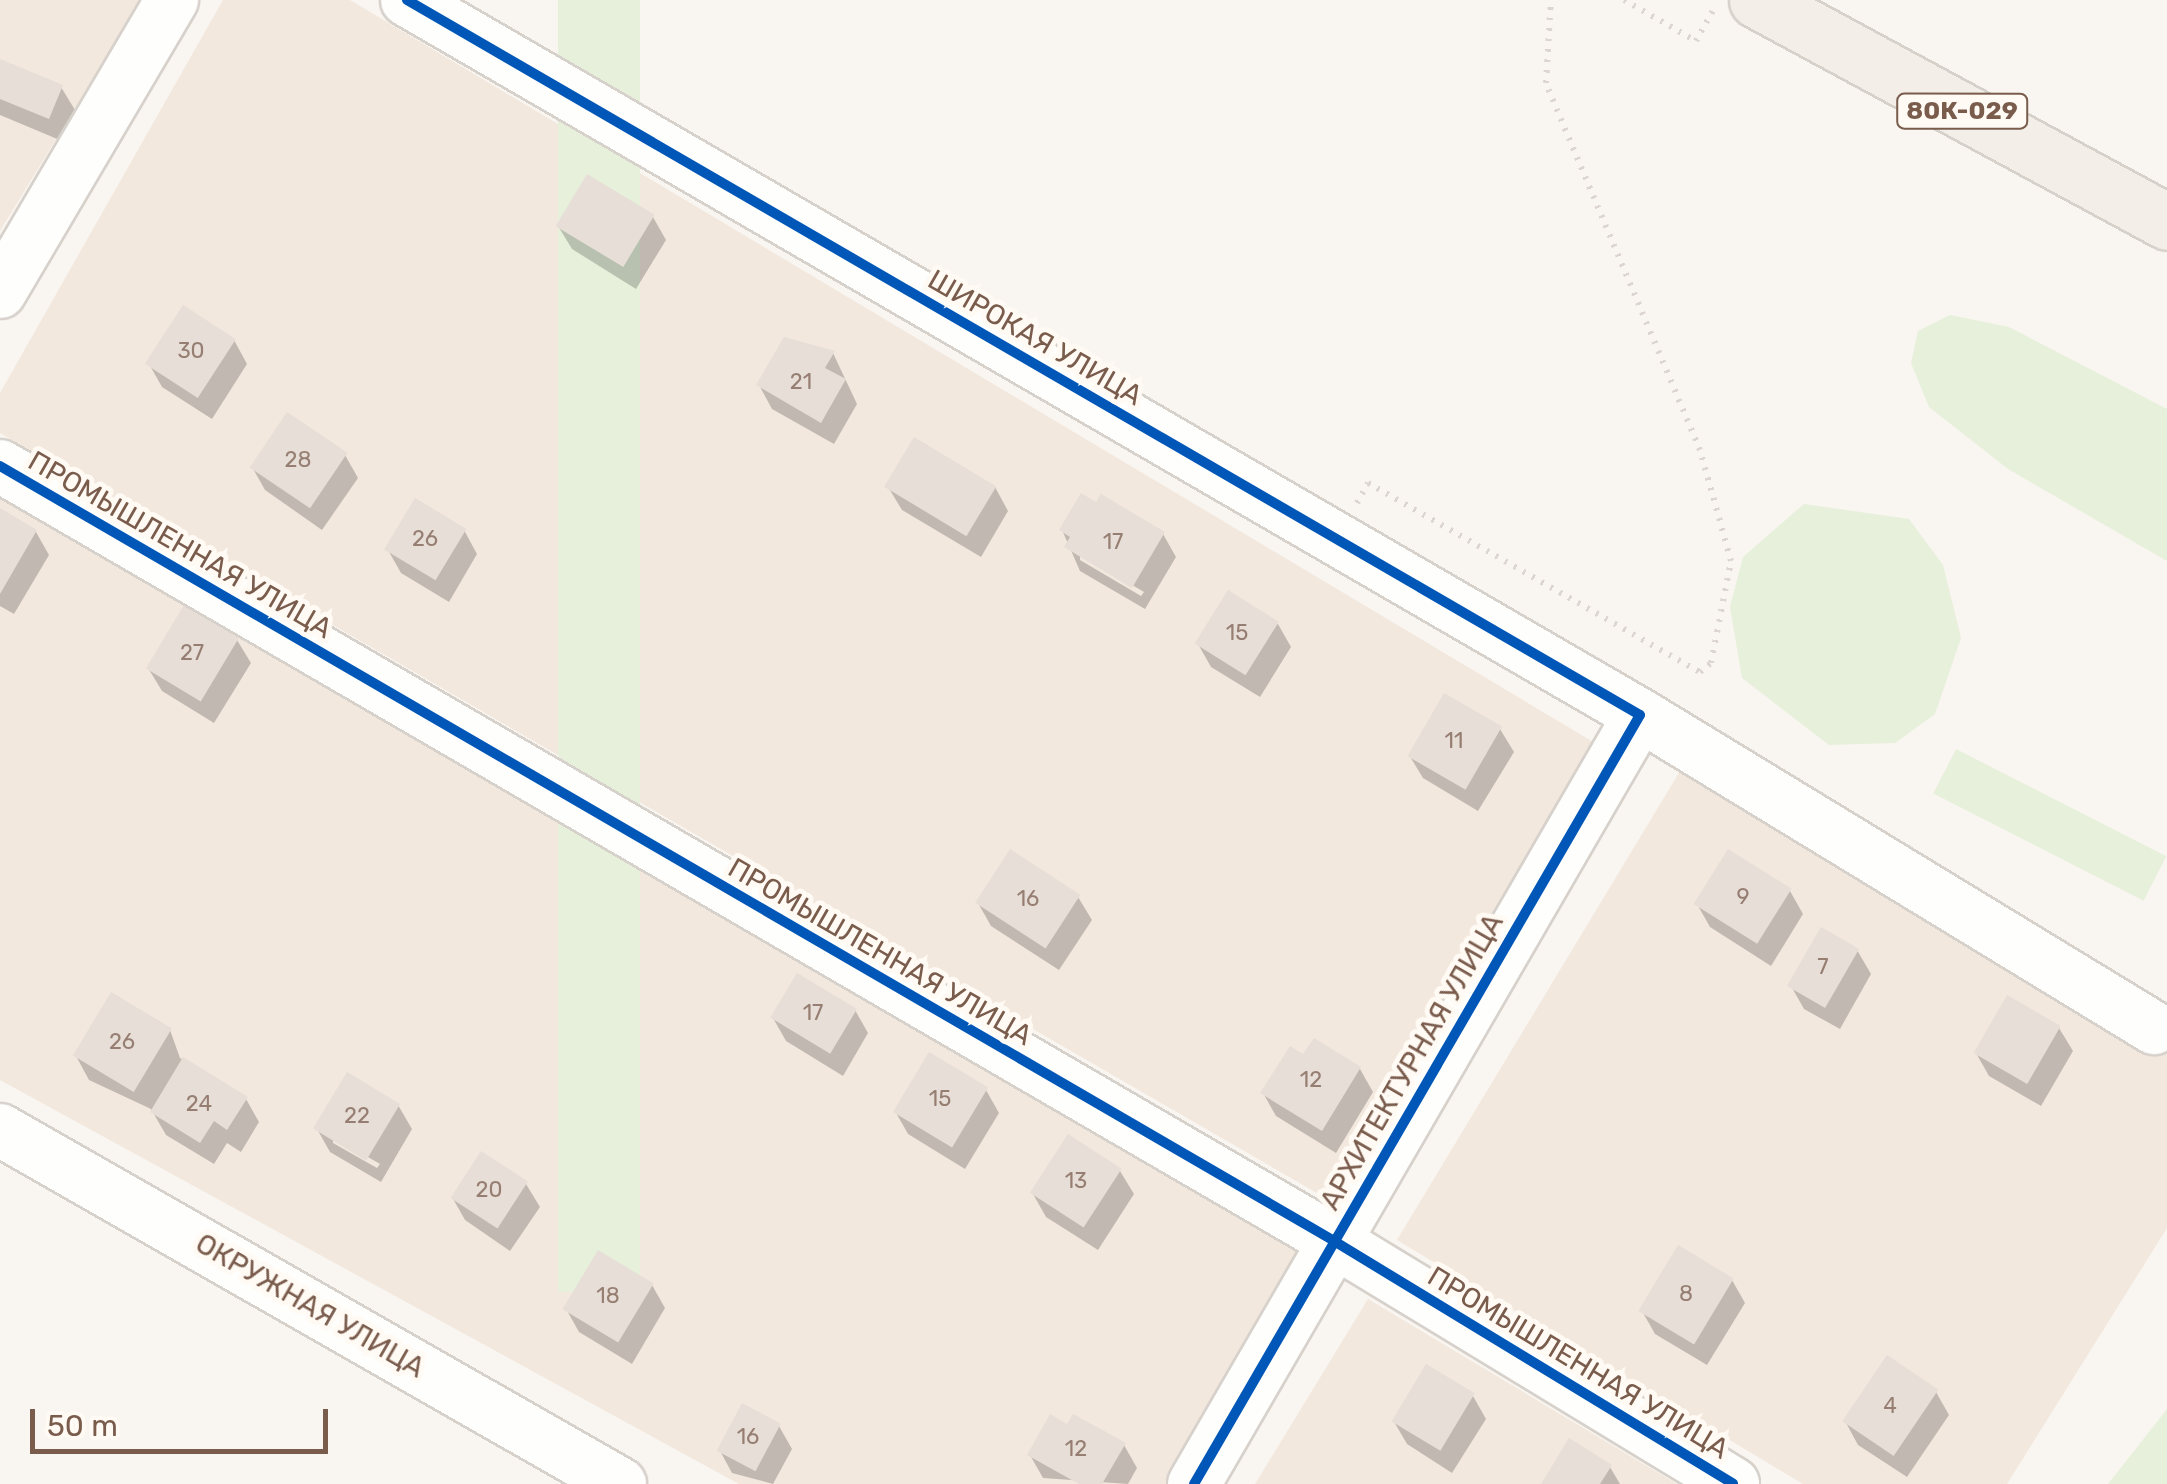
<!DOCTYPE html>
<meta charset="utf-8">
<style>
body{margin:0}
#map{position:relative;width:2167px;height:1484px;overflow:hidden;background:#f9f5f0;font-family:Rubik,sans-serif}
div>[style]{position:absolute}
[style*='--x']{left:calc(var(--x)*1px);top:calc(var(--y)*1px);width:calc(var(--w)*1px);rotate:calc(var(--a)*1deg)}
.residential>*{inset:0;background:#f2e8de}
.green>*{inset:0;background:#e7f0db;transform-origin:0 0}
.shadow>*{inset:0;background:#0003}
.building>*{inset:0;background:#e6ded7;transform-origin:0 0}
.path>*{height:6px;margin-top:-3px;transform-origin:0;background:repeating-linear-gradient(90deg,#dcd5d0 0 2.5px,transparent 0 10.5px)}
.roads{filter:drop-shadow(2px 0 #d7d1cb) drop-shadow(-2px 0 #d7d1cb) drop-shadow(0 2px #d7d1cb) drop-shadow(0 -2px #d7d1cb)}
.minor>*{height:52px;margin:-26px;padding:0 26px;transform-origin:26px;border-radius:26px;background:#fefefd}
.major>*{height:55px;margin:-27.5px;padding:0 27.5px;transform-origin:27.5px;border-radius:27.5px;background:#f3eee8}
.cycleway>*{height:10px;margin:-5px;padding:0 5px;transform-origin:5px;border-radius:5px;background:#0057b8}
span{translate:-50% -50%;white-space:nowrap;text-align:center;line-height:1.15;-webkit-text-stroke:10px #fffaf3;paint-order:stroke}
.number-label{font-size:22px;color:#977e72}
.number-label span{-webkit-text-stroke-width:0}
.shield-label span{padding:2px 8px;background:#fffaf3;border:2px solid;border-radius:8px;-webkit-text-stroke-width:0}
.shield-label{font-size:25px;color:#7a5c4d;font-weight:700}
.street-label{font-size:28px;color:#7a5c4d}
.scale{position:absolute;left:30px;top:1409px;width:298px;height:45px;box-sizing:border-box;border:5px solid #7a5c4d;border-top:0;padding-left:12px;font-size:30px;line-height:35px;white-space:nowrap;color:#7a5c4d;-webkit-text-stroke:8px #fffaf3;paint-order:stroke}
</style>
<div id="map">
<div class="residential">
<i style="clip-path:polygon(0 0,141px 0,0 231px)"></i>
<i style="clip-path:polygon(223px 0,350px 0,1605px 749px,1336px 1204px,0 433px,0 393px)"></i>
<i style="clip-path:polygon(0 496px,1305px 1257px,1169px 1484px,739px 1484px,0 1080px)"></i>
<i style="clip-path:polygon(1694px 748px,2167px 1040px,2167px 1228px,2007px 1484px,1803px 1484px,1397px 1240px)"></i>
<i style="clip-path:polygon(1368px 1299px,1677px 1484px,1255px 1484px)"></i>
</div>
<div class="green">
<i style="left:558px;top:0;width:82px;height:1292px"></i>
<i style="clip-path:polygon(1950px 315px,2009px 327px,2167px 409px,2167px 561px,2008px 469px,1929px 407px,1911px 363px,1918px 331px)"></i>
<i style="clip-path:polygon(1804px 504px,1909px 519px,1943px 565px,1961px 638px,1935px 714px,1895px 743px,1829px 745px,1742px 678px,1730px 607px,1743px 557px)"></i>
<i style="left:1956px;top:749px;width:236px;height:50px;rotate:27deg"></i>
<i style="clip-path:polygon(2167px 1409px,2167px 1484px,2108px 1484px,2127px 1460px)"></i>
</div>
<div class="shadow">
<i style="clip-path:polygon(0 61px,61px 87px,75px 110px,62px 141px,0 115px)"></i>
<i style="clip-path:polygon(653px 217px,666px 240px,636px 289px,572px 249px,558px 226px)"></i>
<i style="clip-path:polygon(234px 340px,247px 364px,212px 419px,162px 387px,149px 364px)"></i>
<i style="clip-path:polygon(833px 353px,857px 404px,834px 444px,772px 409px,759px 385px)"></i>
<i style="clip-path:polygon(345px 455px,358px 478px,322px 530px,265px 490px,252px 467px)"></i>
<i style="clip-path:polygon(888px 487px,995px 487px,1008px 511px,981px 557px,902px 510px)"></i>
<i style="clip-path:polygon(0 511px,36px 532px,49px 555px,14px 614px,0 606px)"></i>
<i style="clip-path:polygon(464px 530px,477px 554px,449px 602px,401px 573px,388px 550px)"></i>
<i style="clip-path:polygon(evenodd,1062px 530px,1163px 534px,1176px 557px,1145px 609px,1080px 571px,1062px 530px,1080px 554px,1144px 592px,1141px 596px,1080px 560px,1080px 554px)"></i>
<i style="clip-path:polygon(1278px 624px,1291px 647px,1260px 697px,1211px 667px,1198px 644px)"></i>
<i style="clip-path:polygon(237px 640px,251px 663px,214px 723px,162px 691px,148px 668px)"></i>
<i style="clip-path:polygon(1500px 729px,1514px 752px,1478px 811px,1423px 778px,1409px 755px)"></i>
<i style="clip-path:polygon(1790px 891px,1803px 914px,1771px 966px,1710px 927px,1697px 904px)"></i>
<i style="clip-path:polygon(1078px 897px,1092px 920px,1059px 970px,991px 926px,978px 903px)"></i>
<i style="clip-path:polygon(1857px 950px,1871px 974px,1840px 1029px,1804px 1009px,1791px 986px)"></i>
<i style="clip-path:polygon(855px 1010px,868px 1033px,843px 1076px,786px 1041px,773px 1018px)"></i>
<i style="clip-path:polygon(2059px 1028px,2073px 1051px,2041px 1106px,1989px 1076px,1976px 1053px)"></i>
<i style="clip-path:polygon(170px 1030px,180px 1058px,246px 1099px,259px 1122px,241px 1152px,227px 1143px,214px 1164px,166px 1135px,151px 1109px,89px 1080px,76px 1056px)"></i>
<i style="clip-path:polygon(1304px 1058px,1360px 1069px,1373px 1092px,1336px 1153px,1276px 1116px,1263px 1093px)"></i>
<i style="clip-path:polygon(986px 1090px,999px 1113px,965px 1169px,908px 1134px,895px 1111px)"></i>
<i style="clip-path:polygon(evenodd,398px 1105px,412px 1129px,381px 1182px,330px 1152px,317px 1129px,398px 1105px,333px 1137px,380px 1164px,377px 1168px,333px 1143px,333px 1137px)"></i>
<i style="clip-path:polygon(1120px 1171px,1134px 1194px,1098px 1250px,1046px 1217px,1033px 1194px)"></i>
<i style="clip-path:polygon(526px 1184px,540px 1207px,510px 1251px,465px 1220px,452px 1197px)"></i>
<i style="clip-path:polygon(1732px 1280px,1745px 1303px,1707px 1365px,1655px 1334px,1642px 1311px)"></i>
<i style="clip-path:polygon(652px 1285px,665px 1308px,632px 1364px,579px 1332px,566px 1309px)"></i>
<i style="clip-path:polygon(1936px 1392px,1949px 1415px,1907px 1477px,1858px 1445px,1845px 1421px)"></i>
<i style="clip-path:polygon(1473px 1396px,1486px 1419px,1452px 1473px,1407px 1444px,1393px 1420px)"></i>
<i style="clip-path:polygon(779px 1426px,792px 1449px,773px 1484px,732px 1473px,719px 1449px)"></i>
<i style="clip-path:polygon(1068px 1427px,1124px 1445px,1137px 1468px,1128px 1484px,1043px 1478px,1030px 1455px)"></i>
<i style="clip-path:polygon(1610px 1467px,1620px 1484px,1544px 1484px)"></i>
</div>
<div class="building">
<i style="clip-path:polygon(0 59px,63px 85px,49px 119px,0 99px)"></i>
<i style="left:587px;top:174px;width:79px;height:61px;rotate:31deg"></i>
<i style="left:183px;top:305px;width:63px;height:70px;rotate:33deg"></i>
<i style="clip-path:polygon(784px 337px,835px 351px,825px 368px,846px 379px,821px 423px,756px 385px)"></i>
<i style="left:287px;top:412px;width:73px;height:67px;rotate:34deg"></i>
<i style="left:914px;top:437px;width:96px;height:58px;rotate:31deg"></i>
<i style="clip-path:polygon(1081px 493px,1096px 502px,1101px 494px,1165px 532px,1132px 588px,1064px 547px,1070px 537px,1059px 530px)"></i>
<i style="left:415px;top:498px;width:60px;height:60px;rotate:31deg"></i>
<i style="clip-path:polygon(0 508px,37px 530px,0 594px)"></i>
<i style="left:1228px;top:590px;width:60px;height:63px;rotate:32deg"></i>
<i style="left:184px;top:605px;width:64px;height:74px;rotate:31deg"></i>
<i style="left:1444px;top:693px;width:67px;height:73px;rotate:30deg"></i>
<i style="left:1010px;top:849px;width:84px;height:64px;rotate:33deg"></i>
<i style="left:1728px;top:849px;width:75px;height:65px;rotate:32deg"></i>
<i style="left:1821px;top:927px;width:44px;height:68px;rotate:30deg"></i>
<i style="left:797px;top:973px;width:70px;height:52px;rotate:31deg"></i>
<i style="left:111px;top:992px;width:71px;height:74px;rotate:31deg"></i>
<i style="left:2007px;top:995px;width:62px;height:67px;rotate:30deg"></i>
<i style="clip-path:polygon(1314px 1038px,1361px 1067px,1322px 1131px,1260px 1093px,1290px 1046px,1303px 1054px)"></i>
<i style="left:929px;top:1052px;width:69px;height:70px;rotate:31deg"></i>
<i style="clip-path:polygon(183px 1057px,248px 1097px,227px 1130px,214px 1121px,200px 1143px,150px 1112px)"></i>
<i style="left:347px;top:1072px;width:62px;height:66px;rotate:31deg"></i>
<i style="left:1068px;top:1134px;width:64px;height:70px;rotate:33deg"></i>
<i style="left:481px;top:1151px;width:56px;height:56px;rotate:33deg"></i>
<i style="left:1678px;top:1245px;width:65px;height:77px;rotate:31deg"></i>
<i style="left:598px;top:1250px;width:65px;height:69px;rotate:31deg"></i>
<i style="left:1887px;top:1355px;width:62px;height:80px;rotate:34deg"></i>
<i style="left:1426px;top:1364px;width:57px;height:67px;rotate:31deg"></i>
<i style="left:742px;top:1403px;width:44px;height:54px;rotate:28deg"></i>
<i style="clip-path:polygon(1050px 1414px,1067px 1424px,1073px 1414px,1126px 1443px,1102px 1484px,1079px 1484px,1027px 1455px)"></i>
<i style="clip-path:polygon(1569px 1438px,1612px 1465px,1600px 1484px,1541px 1484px)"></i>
</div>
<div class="path">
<i style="--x:1624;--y:0;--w:83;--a:29.7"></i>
<i style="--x:1696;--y:41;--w:35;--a:-61"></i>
<i style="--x:1357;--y:503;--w:23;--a:-61"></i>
<i style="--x:1368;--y:483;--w:382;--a:29.7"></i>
<i style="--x:1700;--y:672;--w:14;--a:-39"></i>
<i style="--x:1711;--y:663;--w:104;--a:-78.9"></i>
<i style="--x:1731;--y:561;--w:115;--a:-105.6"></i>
<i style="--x:1700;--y:450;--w:398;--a:-112.8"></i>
<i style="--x:1546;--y:83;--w:83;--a:-86.6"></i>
</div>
<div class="roads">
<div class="minor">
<i style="--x:407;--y:0;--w:1425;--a:30.11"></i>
<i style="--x:1640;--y:715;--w:602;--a:31.34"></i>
<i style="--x:0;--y:292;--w:339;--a:-59.5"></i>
<i style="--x:0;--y:466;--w:1543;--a:30.15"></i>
<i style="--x:1334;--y:1241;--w:467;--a:31.3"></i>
<i style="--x:0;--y:1130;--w:714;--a:29.72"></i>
<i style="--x:1194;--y:1484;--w:889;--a:-59.89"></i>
</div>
<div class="major">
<i style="--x:1757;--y:0;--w:466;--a:28.4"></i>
</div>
</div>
<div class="cycleway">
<i style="--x:407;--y:0;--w:1425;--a:30.11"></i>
<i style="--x:1640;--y:715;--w:889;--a:120.11"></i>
<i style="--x:0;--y:466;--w:1543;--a:30.15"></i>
<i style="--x:1334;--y:1241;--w:467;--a:31.3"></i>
</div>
<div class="number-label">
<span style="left:191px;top:351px">30</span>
<span style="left:801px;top:382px">21</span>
<span style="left:298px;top:460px">28</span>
<span style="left:425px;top:539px">26</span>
<span style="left:1113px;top:542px">17</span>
<span style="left:1237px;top:633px">15</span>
<span style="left:192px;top:653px">27</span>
<span style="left:1454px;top:741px">11</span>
<span style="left:1743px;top:897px">9</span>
<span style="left:1028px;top:899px">16</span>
<span style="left:1823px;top:967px">7</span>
<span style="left:813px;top:1013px">17</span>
<span style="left:122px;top:1042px">26</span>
<span style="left:1311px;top:1080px">12</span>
<span style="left:940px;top:1099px">15</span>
<span style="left:199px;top:1104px">24</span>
<span style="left:357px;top:1116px">22</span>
<span style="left:1076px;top:1181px">13</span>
<span style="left:489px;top:1190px">20</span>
<span style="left:1686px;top:1294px">8</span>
<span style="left:608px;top:1296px">18</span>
<span style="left:1890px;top:1406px">4</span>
<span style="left:748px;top:1437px">16</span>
<span style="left:1076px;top:1449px">12</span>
</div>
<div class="shield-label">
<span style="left:1962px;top:111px">80К-029</span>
</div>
<div class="street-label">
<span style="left:1035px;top:338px;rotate:30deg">ШИРОКАЯ УЛИЦА</span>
<span style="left:180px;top:545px;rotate:30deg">ПРОМЫШЛЕННАЯ УЛИЦА</span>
<span style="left:880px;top:952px;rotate:30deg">ПРОМЫШЛЕННАЯ УЛИЦА</span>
<span style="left:1412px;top:1062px;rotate:-60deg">АРХИТЕКТУРНАЯ УЛИЦА</span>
<span style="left:310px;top:1306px;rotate:30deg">ОКРУЖНАЯ УЛИЦА</span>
<span style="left:1578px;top:1363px;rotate:31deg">ПРОМЫШЛЕННАЯ УЛИЦА</span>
</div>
<div class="scale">50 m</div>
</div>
